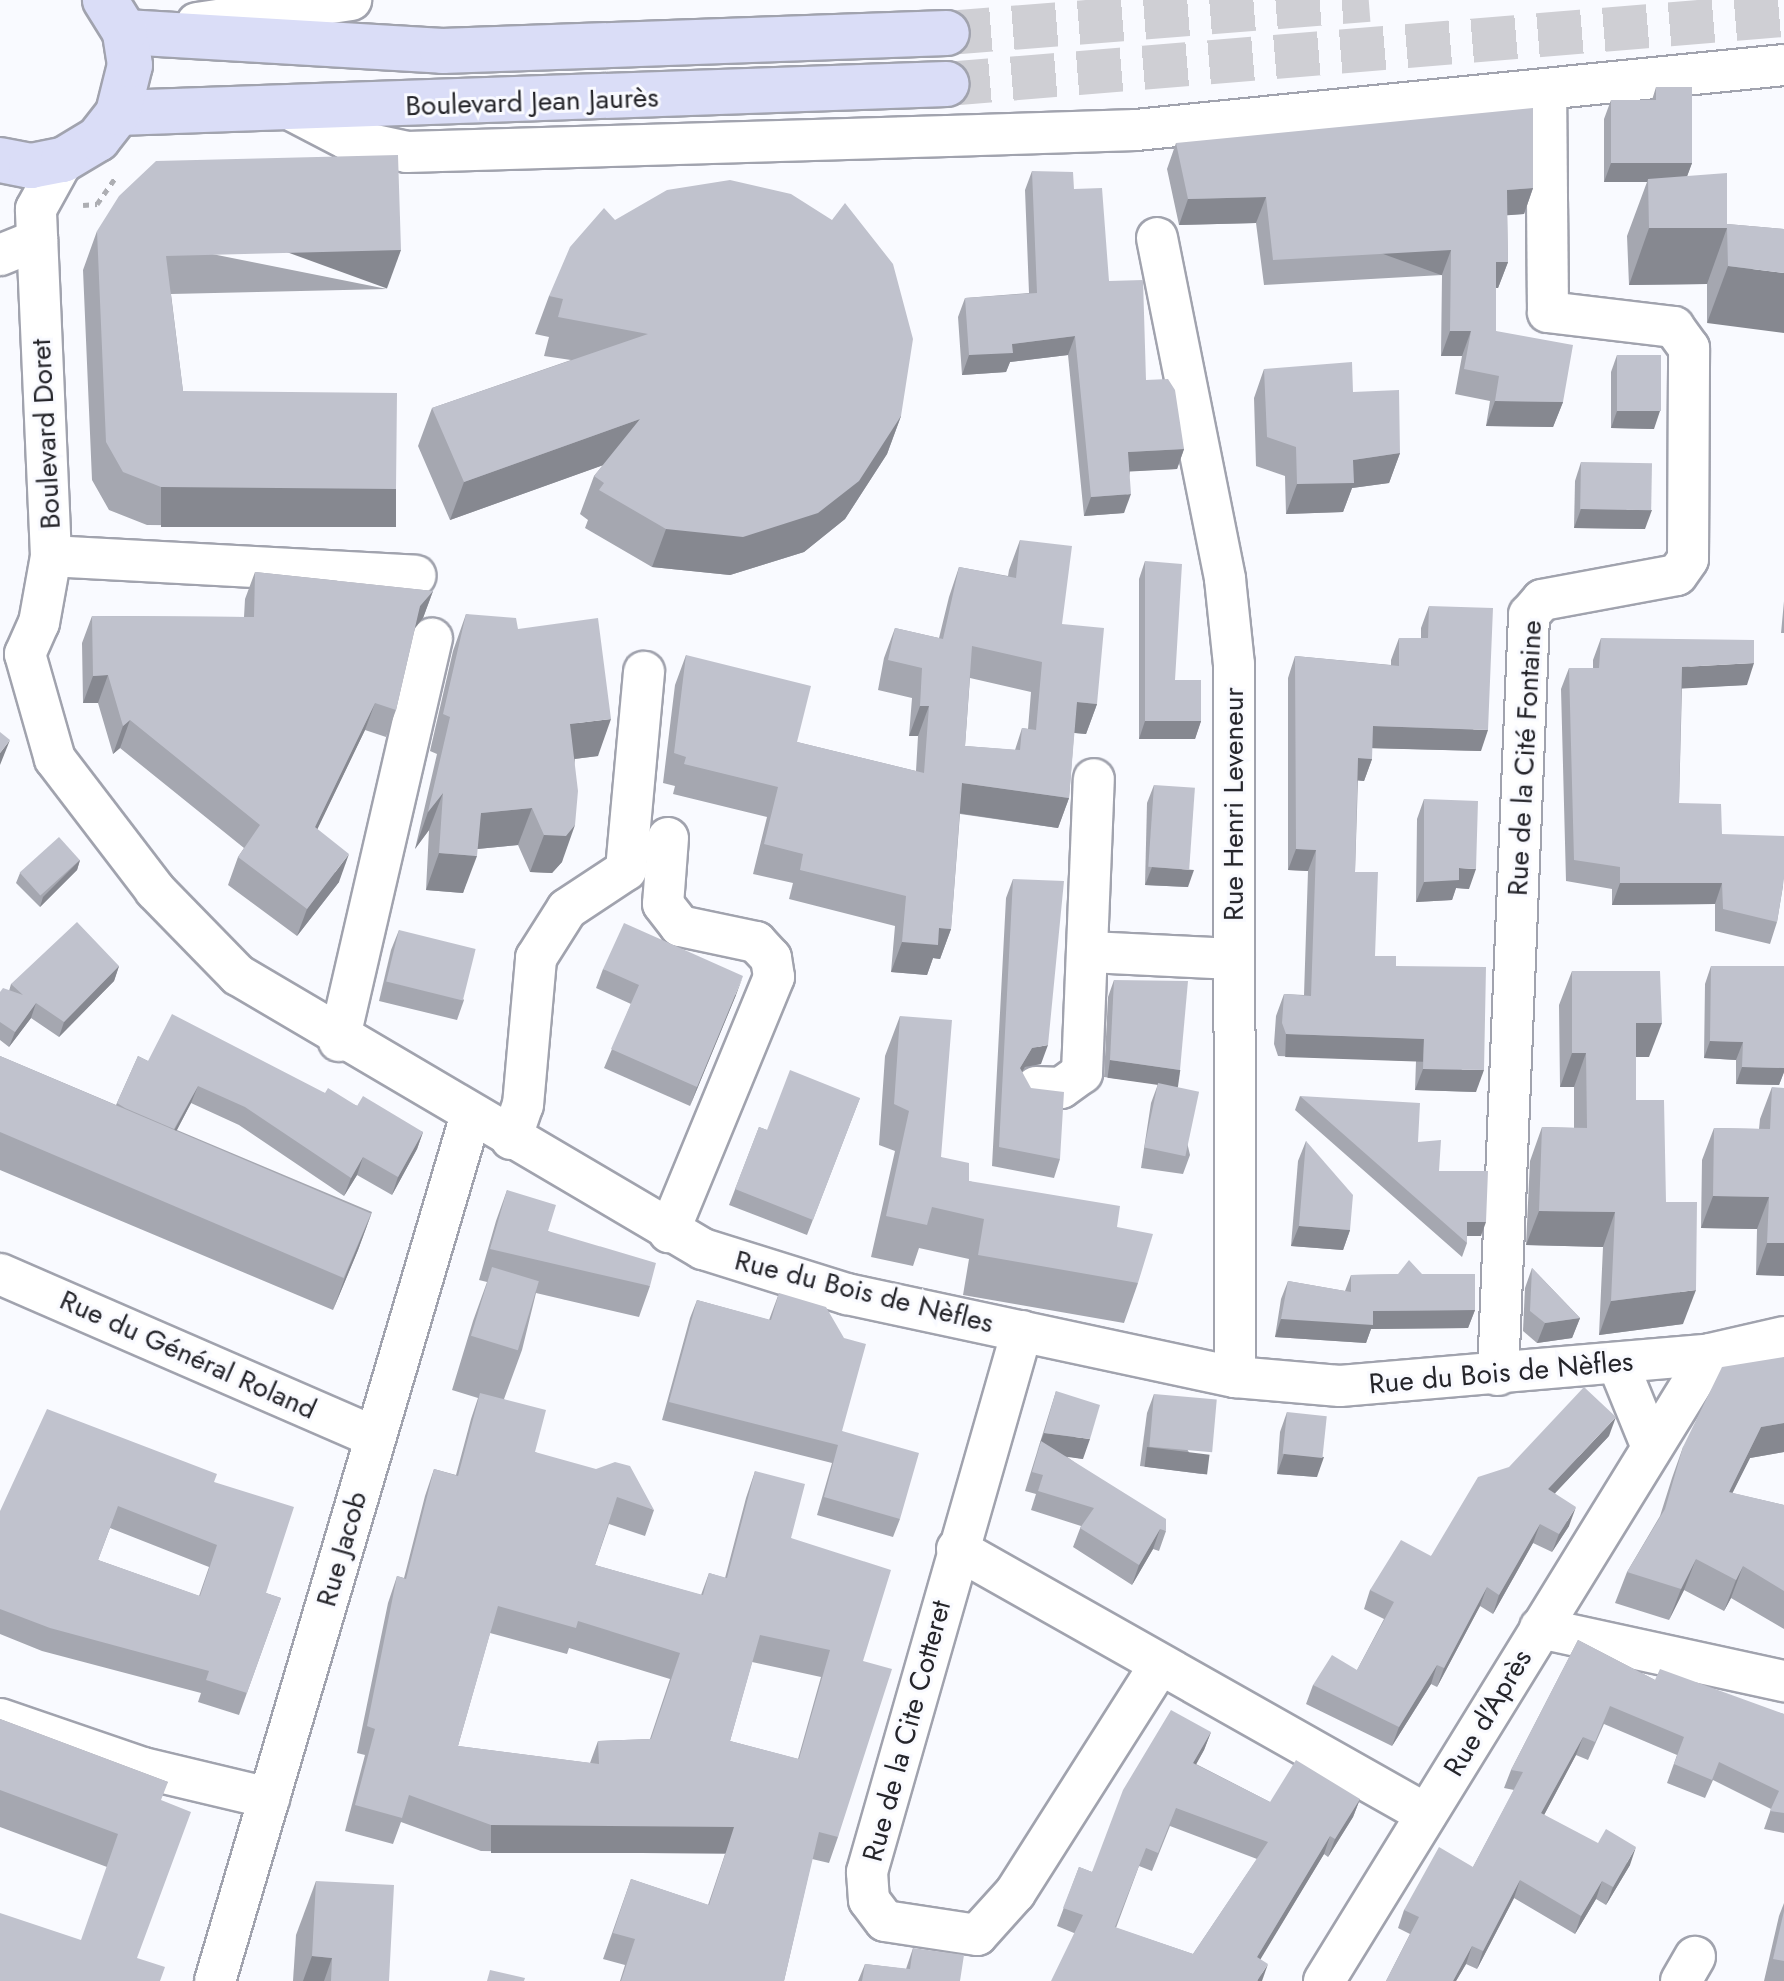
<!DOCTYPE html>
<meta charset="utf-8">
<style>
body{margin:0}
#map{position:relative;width:1784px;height:1981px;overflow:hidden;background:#f9faff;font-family:Jost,sans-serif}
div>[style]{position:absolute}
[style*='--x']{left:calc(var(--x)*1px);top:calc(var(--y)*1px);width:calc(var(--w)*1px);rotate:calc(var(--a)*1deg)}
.major-tunnel>*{height:44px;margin-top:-22px;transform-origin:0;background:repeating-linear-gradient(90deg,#cfcfd4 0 44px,transparent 0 66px)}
.path>*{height:5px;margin-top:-2.5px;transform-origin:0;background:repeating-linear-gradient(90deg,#adaeb3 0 6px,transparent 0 12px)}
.roads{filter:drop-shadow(2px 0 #a1a3ae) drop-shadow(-2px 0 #a1a3ae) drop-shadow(0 2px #a1a3ae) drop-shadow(0 -2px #a1a3ae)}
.minor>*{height:40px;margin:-20px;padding:0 20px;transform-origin:20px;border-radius:20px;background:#fff}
.major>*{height:44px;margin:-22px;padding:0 22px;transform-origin:22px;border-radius:22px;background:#daddf7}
.wall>*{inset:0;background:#a5a7b0}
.shaded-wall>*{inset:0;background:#868890;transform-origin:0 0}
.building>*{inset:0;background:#c0c2cd;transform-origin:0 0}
span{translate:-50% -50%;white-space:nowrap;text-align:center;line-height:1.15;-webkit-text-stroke:6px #f9faff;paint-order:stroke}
.street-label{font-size:28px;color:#25252a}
</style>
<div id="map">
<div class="major-tunnel">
<i style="--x:947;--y:33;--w:423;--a:-4.5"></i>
<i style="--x:946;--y:84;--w:841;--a:-4.71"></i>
</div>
<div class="path">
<i style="--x:83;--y:205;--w:14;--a:-4"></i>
<i style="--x:97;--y:204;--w:32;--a:-55"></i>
</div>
<div class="roads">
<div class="minor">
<i style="--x:197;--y:23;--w:156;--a:-8.5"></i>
<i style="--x:295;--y:112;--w:59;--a:27.4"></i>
<i style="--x:347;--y:139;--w:61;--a:12.2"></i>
<i style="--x:407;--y:152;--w:541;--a:-1.69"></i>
<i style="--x:948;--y:136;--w:188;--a:-1.8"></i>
<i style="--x:1136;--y:130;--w:651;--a:-5.73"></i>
<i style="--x:1157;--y:238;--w:348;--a:78.7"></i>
<i style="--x:1225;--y:579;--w:85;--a:84"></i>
<i style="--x:1234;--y:664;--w:713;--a:89.92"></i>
<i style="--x:0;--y:255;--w:40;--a:-22"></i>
<i style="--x:51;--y:556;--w:365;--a:3.1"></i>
<i style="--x:25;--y:654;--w:109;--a:74.1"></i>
<i style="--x:55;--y:759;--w:165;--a:52.6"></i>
<i style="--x:155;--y:890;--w:119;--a:45.7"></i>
<i style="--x:238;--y:975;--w:540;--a:30.51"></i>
<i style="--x:703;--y:1249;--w:151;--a:17.4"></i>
<i style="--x:847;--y:1294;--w:397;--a:12.1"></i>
<i style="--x:1235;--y:1377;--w:105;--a:4.9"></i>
<i style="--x:1340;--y:1386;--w:371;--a:-4.9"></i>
<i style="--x:1710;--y:1354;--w:76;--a:-12.9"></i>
<i style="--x:25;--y:654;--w:34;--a:-66"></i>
<i style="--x:39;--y:623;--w:68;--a:-79.8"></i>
<i style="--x:51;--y:556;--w:347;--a:-92.5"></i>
<i style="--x:36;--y:209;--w:56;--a:-61.1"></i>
<i style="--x:668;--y:838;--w:66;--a:94.3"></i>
<i style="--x:663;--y:904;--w:28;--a:52"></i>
<i style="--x:680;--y:926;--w:78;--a:11.9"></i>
<i style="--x:756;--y:942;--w:22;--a:47"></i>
<i style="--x:771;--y:958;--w:19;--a:81"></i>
<i style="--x:774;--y:977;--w:276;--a:112.4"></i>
<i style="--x:1089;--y:952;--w:145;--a:2.8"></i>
<i style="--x:339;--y:1041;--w:413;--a:-77"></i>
<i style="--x:1036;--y:1087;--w:25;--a:2"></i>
<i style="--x:1061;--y:1088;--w:26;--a:-36"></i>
<i style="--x:1082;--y:1073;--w:294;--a:-87.7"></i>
<i style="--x:511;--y:1139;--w:36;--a:-71"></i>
<i style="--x:523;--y:1105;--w:148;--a:-84.9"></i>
<i style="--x:536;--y:958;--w:58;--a:-57.7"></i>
<i style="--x:567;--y:909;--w:71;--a:-33.5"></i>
<i style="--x:626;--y:870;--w:199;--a:-84.8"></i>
<i style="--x:0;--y:1274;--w:409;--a:23.5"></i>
<i style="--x:1022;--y:1331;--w:563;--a:105.99"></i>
<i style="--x:867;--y:1872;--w:28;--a:86"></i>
<i style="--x:869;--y:1900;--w:26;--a:53"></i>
<i style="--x:885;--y:1921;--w:93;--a:8.7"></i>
<i style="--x:977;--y:1935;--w:57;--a:-47.9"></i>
<i style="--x:1015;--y:1893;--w:269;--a:-57.6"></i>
<i style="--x:1618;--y:1364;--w:87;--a:67.8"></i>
<i style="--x:1498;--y:1375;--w:761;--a:-87.66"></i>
<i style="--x:1529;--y:615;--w:20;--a:-49"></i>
<i style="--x:1542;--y:600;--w:137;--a:-10.5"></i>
<i style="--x:1677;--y:575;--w:19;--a:-55"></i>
<i style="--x:1688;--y:559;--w:211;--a:-89.7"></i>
<i style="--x:1689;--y:348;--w:26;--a:-126"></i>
<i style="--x:1674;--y:327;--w:127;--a:-173.2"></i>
<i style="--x:1548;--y:312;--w:218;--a:-90.5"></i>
<i style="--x:957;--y:1549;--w:539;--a:29.47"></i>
<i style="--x:1540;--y:1628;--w:250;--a:12.3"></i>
<i style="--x:0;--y:1719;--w:151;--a:18.9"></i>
<i style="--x:143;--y:1768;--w:130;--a:13.4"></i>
<i style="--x:215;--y:1981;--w:900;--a:-73.54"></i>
<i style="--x:1324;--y:1981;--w:736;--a:-58.38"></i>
<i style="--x:1681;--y:1981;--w:28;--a:-60"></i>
</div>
<div class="major">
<i style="--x:125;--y:32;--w:318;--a:3.4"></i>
<i style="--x:442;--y:51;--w:505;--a:-2.04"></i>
<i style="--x:118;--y:113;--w:829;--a:-2.01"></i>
<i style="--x:0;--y:160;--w:32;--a:11"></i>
<i style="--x:31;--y:166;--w:33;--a:-11"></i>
<i style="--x:63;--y:160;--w:41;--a:-31"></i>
<i style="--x:98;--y:139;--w:33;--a:-52"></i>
<i style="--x:118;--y:113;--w:49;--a:-76"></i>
<i style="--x:130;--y:65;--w:33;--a:-99"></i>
<i style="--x:125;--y:32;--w:38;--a:-122"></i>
</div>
</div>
<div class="wall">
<i style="clip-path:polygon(1656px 87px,1692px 163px,1687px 176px,1727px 224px,1784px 229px,1707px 323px,1707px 284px,1629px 285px,1627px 236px,1647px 182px,1604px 182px,1604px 119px,1611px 100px,1652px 100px)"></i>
<i style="clip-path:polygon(1176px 143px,1533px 188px,1524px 214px,1507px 215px,1508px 262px,1498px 288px,1496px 288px,1496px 331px,1563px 402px,1553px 427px,1486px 426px,1490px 401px,1455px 394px,1462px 356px,1441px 356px,1442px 275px,1264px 285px,1256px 223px,1179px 225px,1167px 169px)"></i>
<i style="clip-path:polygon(1032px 171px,1074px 189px,1146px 380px,1184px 449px,1177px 469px,1130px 471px,1124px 513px,1084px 516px,1068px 355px,1010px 362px,1006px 372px,962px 375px,958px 317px,965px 298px,1029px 293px,1025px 190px)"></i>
<i style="clip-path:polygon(615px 220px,901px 416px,887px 454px,845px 519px,804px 552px,730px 575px,652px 567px,585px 528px,588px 520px,580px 514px,594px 476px,603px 465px,450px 520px,418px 446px,432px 408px,571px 360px,544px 356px,549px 337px,535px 334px,549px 296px)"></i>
<i style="clip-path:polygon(97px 231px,387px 289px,171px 294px,183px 391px,396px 489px,382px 527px,147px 525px,109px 510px,92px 480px,83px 270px)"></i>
<i style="clip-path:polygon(1617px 355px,1654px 429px,1611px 428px,1611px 372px)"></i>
<i style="clip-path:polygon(1264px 369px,1353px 392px,1400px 453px,1389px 483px,1352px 488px,1343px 512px,1286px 514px,1285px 476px,1256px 466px,1254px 398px)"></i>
<i style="clip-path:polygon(1581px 462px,1645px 529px,1574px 528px,1575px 481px)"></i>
<i style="clip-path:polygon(evenodd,1020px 540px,1062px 624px,1097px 704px,1086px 734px,1074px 733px,1069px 798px,1058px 828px,960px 814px,951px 929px,940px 959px,933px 958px,927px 975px,891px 972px,895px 926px,789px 899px,793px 883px,753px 874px,767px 817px,673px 794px,675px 786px,663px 783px,675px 685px,686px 655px,797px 742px,916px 771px,918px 736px,909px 736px,912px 698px,878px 690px,884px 658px,895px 628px,939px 638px,949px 597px,959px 567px,1008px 576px,1009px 570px,1020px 540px,970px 678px,1031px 692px,1028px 729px,1022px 728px,1015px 750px,965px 746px,970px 678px)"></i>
<i style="clip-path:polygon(1145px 561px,1175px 680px,1201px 721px,1195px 739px,1139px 739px,1139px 579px)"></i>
<i style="clip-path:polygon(255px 572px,433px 591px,423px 618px,415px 628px,396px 710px,386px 737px,365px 730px,317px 829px,339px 882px,297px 936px,228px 885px,238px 857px,244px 848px,120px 748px,113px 754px,98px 703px,83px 703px,82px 643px,92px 616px,244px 617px,245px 599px)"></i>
<i style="clip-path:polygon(1784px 601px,1784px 633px,1781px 633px)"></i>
<i style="clip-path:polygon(1429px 606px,1481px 751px,1372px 748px,1372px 759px,1364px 781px,1358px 780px,1355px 872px,1375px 956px,1396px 966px,1476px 1092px,1415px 1090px,1416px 1061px,1278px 1056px,1274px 1044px,1276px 1016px,1284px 994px,1304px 995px,1308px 871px,1288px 870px,1288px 678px,1295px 656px,1391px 665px,1391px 660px,1399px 638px,1421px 638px,1421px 628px)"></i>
<i style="clip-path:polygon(466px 614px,518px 629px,598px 756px,575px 759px,562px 862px,552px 873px,530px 872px,518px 845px,477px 849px,463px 893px,426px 890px,429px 830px,415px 849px,437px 754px,430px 751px,453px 651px)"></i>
<i style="clip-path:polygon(1601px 638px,1747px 685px,1682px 688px,1679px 803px,1722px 834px,1783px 886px,1777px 922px,1770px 944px,1715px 931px,1715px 904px,1612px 905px,1612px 889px,1566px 881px,1561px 689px,1569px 668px,1593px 668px,1593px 660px)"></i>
<i style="clip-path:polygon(1154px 785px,1188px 887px,1145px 885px,1147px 803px)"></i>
<i style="clip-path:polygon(1424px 799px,1469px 889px,1456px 888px,1452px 900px,1416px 902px,1417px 819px)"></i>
<i style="clip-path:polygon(80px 860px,77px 870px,40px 907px,16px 883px,20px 873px)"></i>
<i style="clip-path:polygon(1013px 879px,1041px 1064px,1025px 1067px,1022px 1072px,1060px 1159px,1054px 1178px,992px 1166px,1006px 898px)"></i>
<i style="clip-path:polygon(399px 930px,464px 1000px,457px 1020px,379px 1001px,391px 950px)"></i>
<i style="clip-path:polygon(119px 966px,114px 981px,59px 1037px,31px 1018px,9px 1047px,0 1040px,0 992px,9px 991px,11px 984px)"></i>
<i style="clip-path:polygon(1711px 966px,1784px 966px,1784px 1072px,1779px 1085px,1736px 1084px,1736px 1060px,1704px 1058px,1705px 984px)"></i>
<i style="clip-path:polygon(603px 969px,736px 995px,690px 1106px,604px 1068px,631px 1004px,596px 988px)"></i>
<i style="clip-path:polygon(1572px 971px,1649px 1057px,1636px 1057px,1636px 1100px,1666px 1202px,1683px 1324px,1599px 1335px,1603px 1247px,1526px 1245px,1530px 1161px,1542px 1127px,1574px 1128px,1574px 1087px,1560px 1087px,1559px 1005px)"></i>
<i style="clip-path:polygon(1114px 980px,1180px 1070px,1174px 1086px,1190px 1155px,1183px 1174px,1141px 1168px,1151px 1103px,1158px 1084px,1104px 1077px,1108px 997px)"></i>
<i style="clip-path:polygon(900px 1016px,941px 1157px,969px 1181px,1117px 1227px,1138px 1283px,1124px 1323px,963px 1295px,969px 1259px,919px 1248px,913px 1266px,871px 1257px,895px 1151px,879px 1145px,885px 1056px)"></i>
<i style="clip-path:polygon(0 1056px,116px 1105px,138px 1056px,148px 1061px,325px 1093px,423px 1132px,417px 1149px,392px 1195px,357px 1175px,344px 1196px,239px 1125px,191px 1103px,177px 1130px,372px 1212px,358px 1250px,333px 1310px,0 1170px)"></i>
<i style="clip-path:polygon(1772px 1087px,1784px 1276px,1756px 1275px,1757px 1229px,1701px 1228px,1702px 1160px,1714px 1128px,1759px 1129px,1760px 1119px)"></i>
<i style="clip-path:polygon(1300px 1096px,1418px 1142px,1439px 1171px,1481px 1236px,1467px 1236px,1467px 1243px,1462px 1257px,1295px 1110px)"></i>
<i style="clip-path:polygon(860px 1098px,807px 1235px,729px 1205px,759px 1127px,767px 1130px)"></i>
<i style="clip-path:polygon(1306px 1141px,1350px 1230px,1343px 1250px,1291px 1246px,1298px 1161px)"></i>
<i style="clip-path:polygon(evenodd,507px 1190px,548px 1231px,650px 1286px,639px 1317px,536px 1293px,522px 1350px,504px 1399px,535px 1452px,654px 1510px,645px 1536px,609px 1524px,595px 1565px,701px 1595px,709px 1573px,725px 1578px,746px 1498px,755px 1471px,791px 1538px,863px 1661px,838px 1837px,829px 1863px,812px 1859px,784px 1981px,620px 1981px,625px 1965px,603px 1959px,631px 1879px,708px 1905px,725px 1854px,481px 1851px,401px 1822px,393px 1844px,345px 1831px,365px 1755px,357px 1753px,388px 1603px,397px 1576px,404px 1578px,425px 1496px,434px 1469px,456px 1475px,471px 1419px,478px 1398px,452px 1390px,473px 1321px,487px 1282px,479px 1280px,496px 1221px,507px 1190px,490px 1633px,567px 1654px,569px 1648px,670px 1679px,650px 1739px,598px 1741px,590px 1763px,458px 1746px,490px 1633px,507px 1190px,752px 1662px,821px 1677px,798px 1759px,730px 1741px,752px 1662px)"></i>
<i style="clip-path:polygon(1532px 1268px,1580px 1318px,1572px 1338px,1537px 1343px,1523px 1331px,1525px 1288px)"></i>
<i style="clip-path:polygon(1422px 1274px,1475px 1310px,1468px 1328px,1371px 1329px,1366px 1343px,1275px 1337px,1281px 1299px,1288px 1281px,1345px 1291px,1351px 1275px)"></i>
<i style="clip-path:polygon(779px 1293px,842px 1431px,900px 1519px,893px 1537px,817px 1515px,832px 1463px,662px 1420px,690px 1318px,697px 1300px,769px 1320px)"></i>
<i style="clip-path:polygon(1784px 1357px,1784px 1452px,1750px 1458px,1732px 1493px,1784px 1505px,1784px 1629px,1731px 1598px,1724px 1611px,1684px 1590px,1669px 1620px,1615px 1603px,1627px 1572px,1660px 1516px,1672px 1478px,1683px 1447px)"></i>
<i style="clip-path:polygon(1056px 1391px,1083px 1459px,1066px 1456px,1166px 1531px,1159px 1551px,1153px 1549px,1132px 1585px,1073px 1547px,1081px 1526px,1031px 1510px,1036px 1494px,1025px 1491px)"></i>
<i style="clip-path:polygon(1154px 1394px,1202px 1474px,1140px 1466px,1147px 1413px)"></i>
<i style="clip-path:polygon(1287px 1412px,1317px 1477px,1277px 1474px,1280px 1432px)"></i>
<i style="clip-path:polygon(1609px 1436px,1555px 1493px,1569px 1526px,1552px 1552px,1533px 1543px,1493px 1614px,1480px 1606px,1437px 1687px,1431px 1684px,1392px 1746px,1306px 1704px,1313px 1685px,1357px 1670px,1384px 1619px,1364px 1609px,1370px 1590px,1431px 1556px)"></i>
<i style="clip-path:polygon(evenodd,214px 1482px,266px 1593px,281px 1598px,239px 1715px,198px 1702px,201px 1693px,42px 1651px,0 1634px,0 1511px,214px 1482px,110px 1528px,209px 1567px,199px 1596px,98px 1560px,110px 1528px)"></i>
<i style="clip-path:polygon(1578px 1640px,1655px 1680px,1784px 1714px,1784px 1833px,1764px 1829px,1771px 1809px,1713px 1780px,1705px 1798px,1667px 1783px,1677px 1755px,1604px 1724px,1588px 1760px,1576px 1755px,1544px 1815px,1630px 1865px,1606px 1905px,1596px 1899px,1575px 1934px,1514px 1898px,1477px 1969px,1466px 1964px,1456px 1981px,1386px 1981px,1410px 1934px,1398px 1928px,1404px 1910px,1473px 1867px,1514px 1790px,1504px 1788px,1511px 1770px)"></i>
<i style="clip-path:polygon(0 1719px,168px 1782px,107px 1867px,0 1827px)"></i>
<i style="clip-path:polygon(evenodd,1211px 1732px,1204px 1750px,1196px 1764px,1270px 1802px,1360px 1799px,1353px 1817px,1328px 1857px,1324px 1854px,1260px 1959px,1262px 1981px,1074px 1933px,1057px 1926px,1079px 1867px,1092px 1872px,1211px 1732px,1170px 1826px,1257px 1859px,1193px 1954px,1116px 1928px,1139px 1866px,1152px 1871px,1170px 1826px)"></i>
<i style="clip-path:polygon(316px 1881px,389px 1981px,293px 1981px,296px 1935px)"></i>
<i style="clip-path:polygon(1784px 1903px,1784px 1981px,1764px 1981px,1779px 1916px)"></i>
<i style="clip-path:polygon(913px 1948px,960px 1981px,858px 1981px,865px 1964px,906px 1969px)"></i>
</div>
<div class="shaded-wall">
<i style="clip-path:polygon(1611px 163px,1692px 163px,1685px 182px,1648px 179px,1647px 182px,1604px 182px)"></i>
<i style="clip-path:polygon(1533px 188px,1524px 214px,1498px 216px,1507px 190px)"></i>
<i style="clip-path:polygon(1266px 197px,1256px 223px,1179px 225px,1188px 199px)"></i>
<i style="clip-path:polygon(1649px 228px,1727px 228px,1707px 284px,1629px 285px)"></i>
<i style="left:401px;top:250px;width:41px;height:235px;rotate:110deg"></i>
<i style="left:1451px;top:250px;width:27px;height:178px;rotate:110deg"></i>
<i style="clip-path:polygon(1496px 262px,1508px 262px,1498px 288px,1487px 288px)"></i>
<i style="clip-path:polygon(1728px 266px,1784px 273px,1784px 333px,1707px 323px)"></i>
<i style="clip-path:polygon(1450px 331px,1471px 331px,1462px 356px,1441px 356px)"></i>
<i style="clip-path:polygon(1075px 336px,1068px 355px,1010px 362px,1006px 372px,962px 375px,969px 355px,1012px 344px)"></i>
<i style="clip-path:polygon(1495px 401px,1563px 402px,1553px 427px,1486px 426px)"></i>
<i style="clip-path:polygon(1617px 411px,1660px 411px,1654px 429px,1611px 428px)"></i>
<i style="clip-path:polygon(901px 416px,887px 454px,845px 519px,804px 552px,730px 575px,652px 567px,666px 529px)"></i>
<i style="clip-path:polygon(640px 419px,626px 457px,450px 520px,464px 482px)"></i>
<i style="clip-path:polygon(1184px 449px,1177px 469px,1121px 472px,1128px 452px)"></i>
<i style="clip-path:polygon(1400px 453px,1389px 483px,1352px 488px,1343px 512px,1286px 514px,1297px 484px,1353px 460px)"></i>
<i style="left:161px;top:487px;width:235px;height:40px"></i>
<i style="clip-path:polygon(1131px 494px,1124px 513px,1084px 516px,1091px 497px)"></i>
<i style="clip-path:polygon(1581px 509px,1652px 510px,1645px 529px,1574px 528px)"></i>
<i style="clip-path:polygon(433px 591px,423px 618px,410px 634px,420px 606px)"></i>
<i style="clip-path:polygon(1754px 663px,1747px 685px,1674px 689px,1682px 667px)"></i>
<i style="clip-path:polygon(108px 675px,98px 703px,83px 703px,93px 676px)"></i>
<i style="clip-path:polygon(1077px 702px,1097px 704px,1086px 734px,1066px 732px)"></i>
<i style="clip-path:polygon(375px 703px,365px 730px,305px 855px,315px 827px)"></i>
<i style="clip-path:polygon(920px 706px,929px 706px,918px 736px,909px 736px)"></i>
<i style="clip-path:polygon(611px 719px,598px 756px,557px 761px,570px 724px)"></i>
<i style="clip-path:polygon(130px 720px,120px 748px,113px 754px,123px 726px)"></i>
<i style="clip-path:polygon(1145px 721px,1201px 721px,1195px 739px,1139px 739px)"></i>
<i style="clip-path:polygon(1373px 726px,1488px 730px,1481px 751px,1365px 748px)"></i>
<i style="clip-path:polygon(10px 740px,0 765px,0 753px)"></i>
<i style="clip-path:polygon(1358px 758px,1372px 759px,1364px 781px,1351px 780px)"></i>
<i style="clip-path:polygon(962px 783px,1069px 798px,1058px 828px,951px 812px)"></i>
<i style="clip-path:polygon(443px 793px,429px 830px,415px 849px,428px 812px)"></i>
<i style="clip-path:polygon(532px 808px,518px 845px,467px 850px,481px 813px)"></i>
<i style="clip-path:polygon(575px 825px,562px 862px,552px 873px,530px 872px,544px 835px)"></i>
<i style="clip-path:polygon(1296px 849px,1316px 850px,1308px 871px,1288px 870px)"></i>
<i style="clip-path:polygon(439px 853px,477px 856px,463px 893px,426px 890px)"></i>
<i style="clip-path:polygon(349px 854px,339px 882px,297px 936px,307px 909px)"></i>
<i style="clip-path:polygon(80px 860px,77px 870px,40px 907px,43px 897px)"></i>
<i style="clip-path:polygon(1152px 867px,1194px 870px,1188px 887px,1145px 885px)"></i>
<i style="clip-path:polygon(1459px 868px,1476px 869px,1469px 889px,1456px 888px,1452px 900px,1416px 902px,1424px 882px)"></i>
<i style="clip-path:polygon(1620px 883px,1722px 883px,1715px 904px,1612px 905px)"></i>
<i style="clip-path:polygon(939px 928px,951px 929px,940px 959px,933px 958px,927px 975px,891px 972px,902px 942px)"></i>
<i style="clip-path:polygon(119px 966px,114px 981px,59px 1037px,64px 1022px)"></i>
<i style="clip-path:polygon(743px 976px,736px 995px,690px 1106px,697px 1087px)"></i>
<i style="clip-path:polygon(36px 1003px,31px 1018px,9px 1047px,15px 1032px)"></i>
<i style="clip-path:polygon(1636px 1023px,1662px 1023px,1649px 1057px,1623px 1057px)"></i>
<i style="left:1286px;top:1034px;width:138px;height:23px;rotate:2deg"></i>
<i style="clip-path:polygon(1710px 1041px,1743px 1042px,1736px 1060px,1704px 1058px)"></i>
<i style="clip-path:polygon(1048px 1045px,1041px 1064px,1025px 1067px,1013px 1087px,1020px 1068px,1032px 1048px)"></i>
<i style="clip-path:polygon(1572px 1053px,1586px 1053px,1574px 1087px,1560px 1087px)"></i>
<i style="left:1110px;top:1060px;width:71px;height:18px;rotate:8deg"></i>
<i style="clip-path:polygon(1742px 1067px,1784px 1068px,1784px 1072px,1779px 1085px,1736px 1084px)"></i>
<i style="clip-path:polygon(1423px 1069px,1484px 1070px,1476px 1092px,1415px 1090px)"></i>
<i style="clip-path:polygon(198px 1086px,191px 1103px,162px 1158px,169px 1140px)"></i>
<i style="clip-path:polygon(423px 1132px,417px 1149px,392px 1195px,398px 1177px)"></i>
<i style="clip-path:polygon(363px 1157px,357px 1175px,344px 1196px,351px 1178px)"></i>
<i style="clip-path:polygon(1713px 1196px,1769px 1197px,1757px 1229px,1701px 1228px)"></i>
<i style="clip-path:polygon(1539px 1211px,1615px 1212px,1603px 1247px,1526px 1245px)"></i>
<i style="clip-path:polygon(372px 1212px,358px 1250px,333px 1310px,347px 1272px)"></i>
<i style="clip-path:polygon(1467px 1222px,1486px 1222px,1481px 1236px,1462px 1236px)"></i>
<i style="clip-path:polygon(1299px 1226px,1350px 1230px,1343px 1250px,1291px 1246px)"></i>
<i style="clip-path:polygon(1767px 1243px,1784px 1243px,1784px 1276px,1756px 1275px)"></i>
<i style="clip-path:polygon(1696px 1290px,1683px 1324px,1599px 1335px,1611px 1301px)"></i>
<i style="clip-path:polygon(1475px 1310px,1468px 1328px,1371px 1329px,1366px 1343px,1275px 1337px,1281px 1319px,1373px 1311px)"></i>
<i style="clip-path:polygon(1580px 1318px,1572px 1338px,1537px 1343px,1545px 1323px)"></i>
<i style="clip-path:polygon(1616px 1417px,1609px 1436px,1542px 1507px,1548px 1489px)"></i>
<i style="clip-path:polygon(1784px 1423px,1784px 1452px,1750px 1458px,1717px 1524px,1729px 1492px,1761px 1427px)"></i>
<i style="clip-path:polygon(1044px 1433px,1090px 1439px,1083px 1459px,1038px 1453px,1041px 1441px,1036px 1453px)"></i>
<i style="left:1147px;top:1447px;width:63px;height:20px;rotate:7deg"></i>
<i style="clip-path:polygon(1284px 1454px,1324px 1457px,1317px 1477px,1277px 1474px)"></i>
<i style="clip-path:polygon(1576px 1507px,1569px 1526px,1552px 1552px,1559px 1534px)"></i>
<i style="clip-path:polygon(1540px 1524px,1533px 1543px,1493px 1614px,1499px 1595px)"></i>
<i style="clip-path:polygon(1160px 1529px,1153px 1549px,1132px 1585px,1139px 1565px)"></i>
<i style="clip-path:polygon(1696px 1559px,1684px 1590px,1669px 1620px,1681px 1589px)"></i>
<i style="clip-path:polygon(1743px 1566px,1731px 1598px,1724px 1611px,1736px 1580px)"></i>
<i style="clip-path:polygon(1487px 1587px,1480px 1606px,1437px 1687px,1444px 1668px)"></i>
<i style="clip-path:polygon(1437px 1665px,1431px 1684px,1392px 1746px,1399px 1727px)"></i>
<i style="clip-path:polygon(1211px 1732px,1204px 1750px,1187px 1781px,1193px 1763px)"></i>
<i style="clip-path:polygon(1583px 1737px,1576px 1755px,1535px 1832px,1541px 1813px)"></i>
<i style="clip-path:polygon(1360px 1799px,1353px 1817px,1328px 1857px,1335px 1839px)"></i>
<i style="left:491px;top:1825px;width:243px;height:28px"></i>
<i style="clip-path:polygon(1330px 1836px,1324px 1854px,1251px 1975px,1257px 1957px)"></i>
<i style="clip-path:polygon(1636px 1847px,1630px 1865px,1606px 1905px,1613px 1887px)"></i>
<i style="clip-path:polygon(1520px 1880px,1514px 1898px,1477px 1969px,1483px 1951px)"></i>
<i style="clip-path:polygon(1602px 1881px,1596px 1899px,1575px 1934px,1581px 1916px)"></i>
<i style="clip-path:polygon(1472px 1946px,1466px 1964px,1456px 1981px,1453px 1981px)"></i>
<i style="clip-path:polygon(312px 1956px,332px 1958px,324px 1981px,303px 1981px)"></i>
<i style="clip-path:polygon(1268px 1964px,1262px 1981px,1257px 1981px)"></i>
</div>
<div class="building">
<i style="clip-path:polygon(1656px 87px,1692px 87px,1692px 163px,1611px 163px,1611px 100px,1656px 100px)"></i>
<i style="clip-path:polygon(1533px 108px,1533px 188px,1507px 190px,1508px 262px,1496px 262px,1496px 331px,1573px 345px,1563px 402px,1495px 401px,1499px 376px,1464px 369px,1471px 331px,1450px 331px,1451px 250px,1273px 260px,1266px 197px,1188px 199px,1176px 143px)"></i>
<i style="clip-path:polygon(398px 155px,401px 250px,166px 256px,183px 391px,397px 393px,396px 489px,161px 487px,123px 472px,106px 442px,97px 231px,119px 196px,156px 161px)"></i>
<i style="clip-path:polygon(1032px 171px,1073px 172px,1074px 189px,1102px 188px,1109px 281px,1143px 280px,1146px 380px,1168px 379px,1175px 390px,1184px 449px,1128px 452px,1131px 494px,1091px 497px,1075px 336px,1012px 344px,1013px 353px,969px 355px,965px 298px,1037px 293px)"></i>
<i style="clip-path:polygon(1727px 173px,1727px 224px,1784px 229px,1784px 273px,1728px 266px,1727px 228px,1649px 228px,1648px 179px)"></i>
<i style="clip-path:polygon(730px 180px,791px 194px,832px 220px,845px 203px,893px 264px,913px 339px,901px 416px,859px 481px,818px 513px,743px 537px,666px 529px,599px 490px,604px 483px,594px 476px,640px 419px,464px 482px,432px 408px,648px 334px,558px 317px,563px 299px,549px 296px,570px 247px,604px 208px,615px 220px,667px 190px)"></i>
<i style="left:1617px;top:355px;width:44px;height:56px"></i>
<i style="clip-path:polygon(1352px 362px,1353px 392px,1399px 390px,1400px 453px,1353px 460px,1354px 483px,1297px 484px,1296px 447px,1267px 437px,1264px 369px)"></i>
<i style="left:1581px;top:462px;width:71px;height:47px;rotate:1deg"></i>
<i style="clip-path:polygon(evenodd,1020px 540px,1072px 546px,1062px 624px,1104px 628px,1097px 704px,1077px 702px,1069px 798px,962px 783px,951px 929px,939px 928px,938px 945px,902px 942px,906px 896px,800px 870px,803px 854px,764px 844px,778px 787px,684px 764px,686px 757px,674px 753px,686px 655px,811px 686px,797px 742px,924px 773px,929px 706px,920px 706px,922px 668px,888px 660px,895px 628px,943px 639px,959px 567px,1016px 578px,1020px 540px,972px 646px,1042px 662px,1036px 730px,1022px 728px,1020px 750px,965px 746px,972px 646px)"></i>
<i style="clip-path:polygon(1145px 561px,1182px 564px,1175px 680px,1201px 680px,1201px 721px,1145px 721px)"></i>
<i style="clip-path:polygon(255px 572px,433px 591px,420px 606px,396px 710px,375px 703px,315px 827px,349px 854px,307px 909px,238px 857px,260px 825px,130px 720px,123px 726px,108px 675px,93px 676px,92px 616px,254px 617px)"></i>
<i style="clip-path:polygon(1429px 606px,1493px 608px,1488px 730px,1373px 726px,1372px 759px,1358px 758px,1355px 872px,1378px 872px,1375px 956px,1396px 956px,1396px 966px,1486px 967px,1484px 1070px,1423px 1069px,1424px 1039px,1286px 1034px,1282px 1023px,1284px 994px,1311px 996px,1316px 850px,1296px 849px,1295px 656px,1399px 666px,1399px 638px,1428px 638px)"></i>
<i style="clip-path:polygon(466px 614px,516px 618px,518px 629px,598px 618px,611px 719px,570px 724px,578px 791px,575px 825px,566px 836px,544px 835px,532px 808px,481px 813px,477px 856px,439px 853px,443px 793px,428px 812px,450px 717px,443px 714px)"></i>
<i style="clip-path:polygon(1601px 638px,1754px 640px,1754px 663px,1682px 667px,1679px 803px,1721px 804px,1722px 834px,1784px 836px,1784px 879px,1777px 922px,1723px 909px,1722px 883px,1620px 883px,1620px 867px,1574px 860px,1569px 668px,1599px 668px)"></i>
<i style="clip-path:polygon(0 732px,10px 740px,0 753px)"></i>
<i style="left:1154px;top:785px;width:41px;height:82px;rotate:4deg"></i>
<i style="clip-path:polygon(1424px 799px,1478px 801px,1476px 869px,1459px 868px,1459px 880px,1424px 882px)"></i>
<i style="left:59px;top:837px;width:31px;height:53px;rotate:48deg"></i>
<i style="clip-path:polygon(1013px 879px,1064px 881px,1048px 1045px,1032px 1048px,1020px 1068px,1031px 1088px,1064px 1092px,1060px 1159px,999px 1147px)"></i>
<i style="clip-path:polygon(77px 922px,119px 966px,64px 1022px,36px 1003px,15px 1032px,0 1022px,0 992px,3px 988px,23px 995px,11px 984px)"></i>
<i style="clip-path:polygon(624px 923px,743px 976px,697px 1087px,611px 1049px,639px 985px,603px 969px)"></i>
<i style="left:399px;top:930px;width:79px;height:53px;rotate:14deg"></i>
<i style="clip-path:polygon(1711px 966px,1784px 966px,1784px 1068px,1742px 1067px,1743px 1042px,1710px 1041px)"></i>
<i style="clip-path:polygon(1572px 971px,1660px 971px,1662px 1023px,1636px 1023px,1636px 1100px,1664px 1100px,1666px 1202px,1697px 1202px,1696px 1290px,1611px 1301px,1615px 1212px,1539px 1211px,1542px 1127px,1587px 1128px,1586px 1053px,1572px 1053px)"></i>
<i style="clip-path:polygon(1114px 980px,1188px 981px,1180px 1070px,1110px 1060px)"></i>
<i style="clip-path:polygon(172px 1014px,325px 1093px,328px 1088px,357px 1106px,363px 1096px,423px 1132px,398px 1177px,363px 1157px,351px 1178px,245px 1107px,198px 1086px,174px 1129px,125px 1108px,117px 1103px,138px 1056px,148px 1061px)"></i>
<i style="clip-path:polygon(900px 1016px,952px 1020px,941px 1157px,969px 1163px,969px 1181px,1120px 1206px,1117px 1227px,1153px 1234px,1138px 1283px,978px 1255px,984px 1219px,932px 1207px,927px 1225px,886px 1216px,909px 1111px,894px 1104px)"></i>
<i style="left:0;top:1056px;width:403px;height:70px;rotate:23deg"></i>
<i style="clip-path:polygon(790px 1070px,860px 1098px,813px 1220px,735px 1189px,759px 1127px,767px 1130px)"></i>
<i style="left:1158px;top:1083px;width:42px;height:66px;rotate:12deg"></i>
<i style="clip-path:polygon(1772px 1087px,1784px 1088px,1784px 1243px,1767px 1243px,1769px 1197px,1713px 1196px,1714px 1128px,1770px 1129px)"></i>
<i style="clip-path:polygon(1300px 1096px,1420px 1103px,1418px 1142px,1441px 1140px,1439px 1171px,1488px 1171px,1486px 1222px,1467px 1222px,1467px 1243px)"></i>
<i style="clip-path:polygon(1306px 1141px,1353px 1195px,1350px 1230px,1299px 1226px)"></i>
<i style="clip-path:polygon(507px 1190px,556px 1205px,548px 1231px,656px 1263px,650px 1286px,490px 1249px)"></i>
<i style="clip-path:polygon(1409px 1260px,1422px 1274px,1475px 1274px,1475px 1310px,1373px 1311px,1373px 1325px,1281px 1319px,1288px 1281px,1351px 1292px,1351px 1275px,1398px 1274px)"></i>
<i style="left:492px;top:1267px;width:49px;height:72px;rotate:17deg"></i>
<i style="clip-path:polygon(1532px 1268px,1580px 1318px,1545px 1323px,1530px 1311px)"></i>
<i style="clip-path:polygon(779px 1293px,826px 1307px,844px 1338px,866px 1344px,842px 1431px,919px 1453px,900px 1519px,824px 1497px,838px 1445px,669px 1402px,697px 1300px,771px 1320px)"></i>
<i style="clip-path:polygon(1784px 1357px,1784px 1423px,1761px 1427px,1729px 1492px,1784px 1505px,1784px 1591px,1743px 1566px,1736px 1580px,1696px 1559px,1681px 1589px,1627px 1572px,1665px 1509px,1683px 1447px,1722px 1367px)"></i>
<i style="clip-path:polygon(1584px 1387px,1616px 1417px,1548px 1489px,1576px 1507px,1559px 1534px,1540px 1524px,1499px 1595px,1487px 1587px,1444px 1668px,1437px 1665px,1399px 1727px,1313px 1685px,1332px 1655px,1357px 1670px,1394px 1602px,1370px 1590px,1401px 1540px,1431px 1556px,1478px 1477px,1509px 1467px)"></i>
<i style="clip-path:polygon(1056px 1391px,1100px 1405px,1090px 1439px,1044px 1433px)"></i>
<i style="clip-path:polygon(evenodd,480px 1393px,546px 1410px,535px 1452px,596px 1469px,615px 1462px,630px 1466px,654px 1510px,617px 1497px,595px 1565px,703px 1595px,709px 1573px,727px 1578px,755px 1471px,805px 1484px,791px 1538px,891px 1570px,863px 1661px,892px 1669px,838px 1837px,819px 1832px,784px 1981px,621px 1981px,635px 1939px,613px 1933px,631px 1879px,709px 1905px,734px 1827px,491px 1825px,409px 1795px,402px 1818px,355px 1805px,375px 1729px,367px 1726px,397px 1576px,406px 1579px,434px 1469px,458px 1476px,480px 1393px,498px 1606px,576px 1628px,578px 1621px,680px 1653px,651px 1739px,598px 1741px,599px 1764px,458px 1746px,498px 1606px,480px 1393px,760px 1635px,830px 1650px,799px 1759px,730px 1741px,760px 1635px)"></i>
<i style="left:1154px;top:1394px;width:63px;height:53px;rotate:5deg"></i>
<i style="clip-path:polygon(evenodd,47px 1409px,217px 1474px,214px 1482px,294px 1507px,266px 1593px,281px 1598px,247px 1693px,206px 1680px,209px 1671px,50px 1628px,0 1609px,0 1511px,47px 1409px,118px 1506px,217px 1545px,200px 1596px,98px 1560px,118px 1506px)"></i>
<i style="left:1287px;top:1412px;width:40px;height:42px;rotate:6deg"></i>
<i style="clip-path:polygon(1041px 1441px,1166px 1519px,1166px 1531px,1160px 1529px,1139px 1565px,1080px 1528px,1094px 1508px,1038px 1491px,1043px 1475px,1032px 1472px)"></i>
<i style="clip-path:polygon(1578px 1640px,1655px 1680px,1660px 1669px,1784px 1714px,1784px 1813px,1770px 1811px,1779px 1791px,1719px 1762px,1712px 1780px,1674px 1764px,1684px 1737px,1610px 1706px,1595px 1742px,1583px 1737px,1541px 1813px,1598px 1843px,1606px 1829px,1636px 1847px,1613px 1887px,1602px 1881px,1581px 1916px,1520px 1880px,1483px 1951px,1472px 1946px,1453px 1981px,1386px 1981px,1419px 1917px,1404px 1910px,1439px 1847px,1473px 1867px,1523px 1772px,1511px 1770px)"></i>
<i style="clip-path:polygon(evenodd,1171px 1710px,1211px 1732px,1193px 1763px,1270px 1802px,1296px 1760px,1360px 1799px,1335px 1839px,1330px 1836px,1257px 1957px,1268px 1964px,1257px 1981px,1051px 1981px,1083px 1915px,1063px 1908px,1079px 1867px,1092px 1872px,1123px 1790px,1171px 1710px,1176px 1808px,1268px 1842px,1193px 1954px,1115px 1927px,1146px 1848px,1158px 1853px,1176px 1808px)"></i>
<i style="clip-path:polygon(0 1719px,168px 1782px,161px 1800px,191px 1812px,137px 1958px,165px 1967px,160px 1981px,0 1981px,0 1913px,81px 1940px,118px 1834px,0 1790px)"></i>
<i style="clip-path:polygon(316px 1881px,394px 1885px,389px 1981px,331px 1981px,332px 1958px,312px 1956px)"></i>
<i style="clip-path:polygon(1784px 1911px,1784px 1961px,1773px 1959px)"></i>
<i style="clip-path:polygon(913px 1948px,964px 1955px,960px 1981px,862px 1981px,865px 1964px,910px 1969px)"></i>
<i style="clip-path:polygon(490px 1970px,525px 1978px,524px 1981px,487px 1981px)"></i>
</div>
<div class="street-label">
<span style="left:532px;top:102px;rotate:-2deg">Boulevard Jean Jaurès</span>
<span style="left:46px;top:434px;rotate:-93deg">Boulevard Doret</span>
<span style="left:1525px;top:758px;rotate:-87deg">Rue de la Cité Fontaine</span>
<span style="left:1234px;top:804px;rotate:-90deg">Rue Henri Leveneur</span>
<span style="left:864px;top:1292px;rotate:14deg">Rue du Bois de Nèfles</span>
<span style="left:188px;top:1355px;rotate:24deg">Rue du Général Roland</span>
<span style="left:1501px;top:1373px;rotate:-5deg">Rue du Bois de Nèfles</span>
<span style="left:342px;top:1549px;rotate:-74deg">Rue Jacob</span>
<span style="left:1488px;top:1713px;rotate:-59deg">Rue d'Après</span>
<span style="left:907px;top:1731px;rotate:-75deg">Rue de la Cite Cotteret</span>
</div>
</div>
